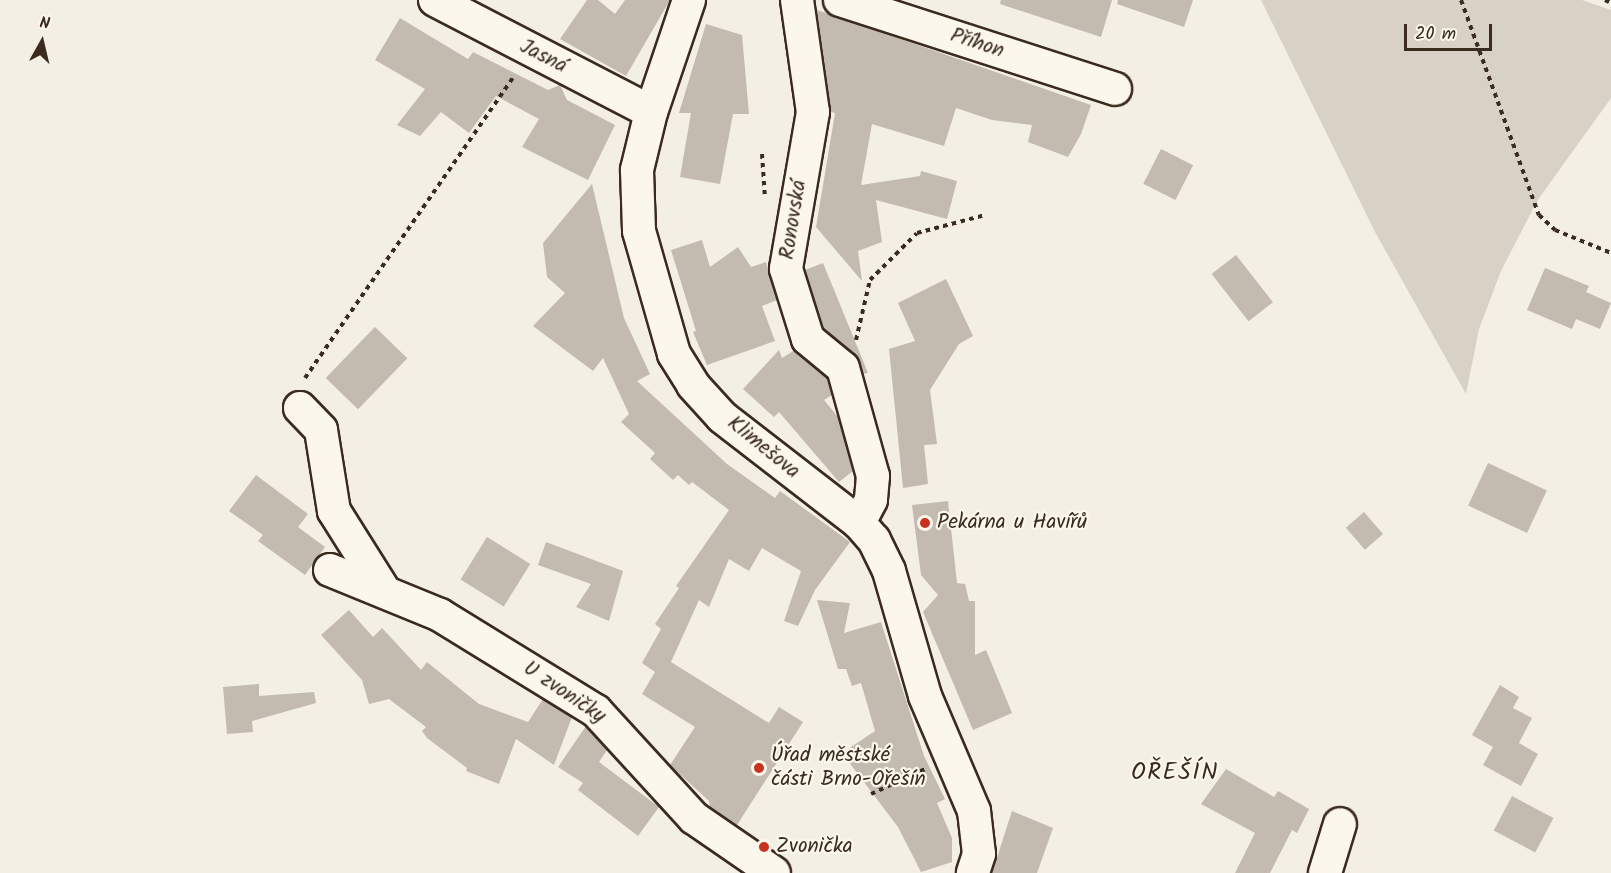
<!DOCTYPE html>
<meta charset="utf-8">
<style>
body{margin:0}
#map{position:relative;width:1611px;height:873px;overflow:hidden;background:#f3efe4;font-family:Kalam,sans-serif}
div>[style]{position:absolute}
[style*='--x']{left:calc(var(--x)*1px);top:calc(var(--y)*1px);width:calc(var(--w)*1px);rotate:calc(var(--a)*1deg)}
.green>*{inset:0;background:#d8d1c6}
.building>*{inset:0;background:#c3bbb0;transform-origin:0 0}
.path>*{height:4px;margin-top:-2px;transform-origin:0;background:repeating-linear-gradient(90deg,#3b2a1e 0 4.5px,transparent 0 9px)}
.roads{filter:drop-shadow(2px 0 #3b2a1e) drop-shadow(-2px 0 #3b2a1e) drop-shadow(0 2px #3b2a1e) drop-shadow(0 -2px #3b2a1e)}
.street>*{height:32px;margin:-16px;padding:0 16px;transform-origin:16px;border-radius:16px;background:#fbf7ec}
.dots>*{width:16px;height:16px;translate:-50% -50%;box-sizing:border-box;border:3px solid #fbf7ec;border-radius:50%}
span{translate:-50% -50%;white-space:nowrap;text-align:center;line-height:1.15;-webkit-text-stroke:4.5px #fbf7ec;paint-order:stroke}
.street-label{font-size:21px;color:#3b2a1e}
.poi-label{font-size:21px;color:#3b2a1e}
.left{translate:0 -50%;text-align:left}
.quarter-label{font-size:24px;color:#3b2a1e;letter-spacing:1.5px}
.north{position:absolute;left:12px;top:12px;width:60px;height:60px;-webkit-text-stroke:4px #fbf7ec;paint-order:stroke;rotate:8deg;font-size:16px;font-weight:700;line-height:24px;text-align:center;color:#3b2a1e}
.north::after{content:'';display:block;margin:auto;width:21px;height:27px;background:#3b2a1e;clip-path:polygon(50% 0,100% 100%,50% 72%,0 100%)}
.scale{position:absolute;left:1404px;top:24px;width:88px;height:27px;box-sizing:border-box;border:3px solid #3b2a1e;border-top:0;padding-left:8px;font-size:18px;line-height:21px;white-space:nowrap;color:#3b2a1e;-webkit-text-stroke:4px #fbf7ec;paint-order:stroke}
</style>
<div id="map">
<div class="green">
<i style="clip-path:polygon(1261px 0,1582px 0,1611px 10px,1611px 98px,1537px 201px,1501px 271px,1479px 329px,1466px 394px,1375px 232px)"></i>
</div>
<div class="building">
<i style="clip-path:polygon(587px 0,598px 0,615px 14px,625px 0,670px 0,626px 76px,560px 39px)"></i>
<i style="clip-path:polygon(1001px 0,1112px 0,1101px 37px,1000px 4px)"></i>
<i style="clip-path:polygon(1118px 0,1193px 0,1184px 27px,1117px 4px)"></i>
<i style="clip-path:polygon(817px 10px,1091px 105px,1081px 134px,1068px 157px,1028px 142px,1032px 125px,992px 120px,956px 108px,944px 146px,872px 124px,861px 185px,920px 176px,921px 171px,957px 181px,947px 219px,876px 200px,882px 242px,858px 251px,862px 281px,816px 227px,835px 113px,831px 112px)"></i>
<i style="clip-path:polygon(400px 18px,468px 59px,473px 52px,548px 90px,560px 85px,567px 100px,615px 125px,588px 180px,522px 147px,539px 119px,496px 96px,469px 133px,441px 112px,420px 136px,397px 125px,425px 89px,375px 60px)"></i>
<i style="clip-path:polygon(706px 24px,742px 35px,749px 114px,733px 114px,720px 184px,680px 177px,691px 113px,679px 113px)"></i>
<i style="left:1161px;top:149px;width:36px;height:39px;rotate:27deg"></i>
<i style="clip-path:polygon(592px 184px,624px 318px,650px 374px,637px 381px,727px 464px,775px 498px,780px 491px,850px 542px,815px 590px,798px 626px,784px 621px,801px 571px,762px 548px,749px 571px,729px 559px,709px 607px,699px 600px,671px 662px,769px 723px,779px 707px,803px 722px,737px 825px,710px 807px,709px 801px,670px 765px,695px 727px,642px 694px,655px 672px,642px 663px,661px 629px,655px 624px,679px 588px,676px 586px,729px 510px,692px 482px,689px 485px,678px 475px,673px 480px,650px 459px,655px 453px,621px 422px,629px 414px,603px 358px,593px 371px,533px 326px,565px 293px,547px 277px,543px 243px)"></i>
<i style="clip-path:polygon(702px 240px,710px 267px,738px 247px,751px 267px,766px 262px,777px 300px,762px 306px,775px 341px,707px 365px,693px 332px,696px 331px,671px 250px)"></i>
<i style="left:1236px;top:255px;width:60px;height:31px;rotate:52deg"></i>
<i style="clip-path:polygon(823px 263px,868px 373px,863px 374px,855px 355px,824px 329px,805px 270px)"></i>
<i style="clip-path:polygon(1545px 268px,1589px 286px,1586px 292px,1611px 303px,1600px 329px,1576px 319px,1572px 329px,1527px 310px)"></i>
<i style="clip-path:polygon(946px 279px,973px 336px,959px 344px,930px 390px,937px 444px,924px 445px,928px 484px,903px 488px,889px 349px,915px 341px,898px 303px)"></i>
<i style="left:375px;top:327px;width:45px;height:71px;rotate:44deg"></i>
<i style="clip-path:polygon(779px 350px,782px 358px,795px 350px,827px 378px,832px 395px,824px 400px,838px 417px,853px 471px,839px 482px,779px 412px,774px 417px,743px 389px)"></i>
<i style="left:1488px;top:463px;width:65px;height:47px;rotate:25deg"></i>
<i style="clip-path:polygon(256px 475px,308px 514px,298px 527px,325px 547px,305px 575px,258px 541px,263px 535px,229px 511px)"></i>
<i style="clip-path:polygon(948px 501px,957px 583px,965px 584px,969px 601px,975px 601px,975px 655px,986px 650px,1012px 713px,973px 730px,923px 612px,938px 595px,921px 575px,912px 505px)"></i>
<i style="left:1364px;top:512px;width:29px;height:24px;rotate:49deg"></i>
<i style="left:487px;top:537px;width:51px;height:50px;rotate:32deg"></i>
<i style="clip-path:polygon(546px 542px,623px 571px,609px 621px,576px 607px,591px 584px,538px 565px)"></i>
<i style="clip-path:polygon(817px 600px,850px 603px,844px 633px,881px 622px,924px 756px,945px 799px,937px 803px,952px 838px,952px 862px,921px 872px,898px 827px,842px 753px,875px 731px,861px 683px,852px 686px,846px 669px,838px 669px)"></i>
<i style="clip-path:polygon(349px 610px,373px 637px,382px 628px,421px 670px,427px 662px,479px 704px,528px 722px,543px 699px,572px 717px,554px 765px,516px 739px,499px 784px,466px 771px,467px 768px,427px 738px,422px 731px,426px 727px,389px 699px,369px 704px,362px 680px,321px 635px)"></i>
<i style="clip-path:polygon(259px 684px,259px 696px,314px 692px,316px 703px,252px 721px,253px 732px,227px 734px,223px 687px)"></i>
<i style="clip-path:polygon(1500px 685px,1519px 697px,1513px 708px,1532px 718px,1519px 743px,1538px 754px,1521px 786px,1483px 765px,1493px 747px,1472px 735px)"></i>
<i style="clip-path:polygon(586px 726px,607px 750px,599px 762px,659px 807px,638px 836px,578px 790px,583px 783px,558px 767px)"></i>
<i style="clip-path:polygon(1226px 769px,1274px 797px,1278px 791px,1309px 809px,1297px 833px,1292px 830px,1270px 873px,1235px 873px,1255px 833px,1201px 804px)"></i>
<i style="left:1512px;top:796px;width:47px;height:39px;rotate:28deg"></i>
<i style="clip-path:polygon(1012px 811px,1053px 828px,1037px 873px,992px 873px)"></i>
</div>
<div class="path">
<i style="--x:1461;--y:0;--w:229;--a:70.1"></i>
<i style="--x:1539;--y:215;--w:22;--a:43"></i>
<i style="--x:1555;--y:230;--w:61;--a:22.3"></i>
<i style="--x:1605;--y:0;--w:7;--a:27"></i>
<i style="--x:762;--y:154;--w:44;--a:86.1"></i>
<i style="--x:856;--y:340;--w:62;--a:-76.9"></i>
<i style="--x:870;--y:280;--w:66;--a:-45"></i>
<i style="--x:917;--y:233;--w:70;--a:-14.8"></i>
<i style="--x:305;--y:378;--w:367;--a:-55.3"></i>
<i style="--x:871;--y:794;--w:60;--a:-24.8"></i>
</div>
<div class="roads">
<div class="street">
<i style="--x:435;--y:0;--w:243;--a:27.4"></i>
<i style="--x:689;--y:0;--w:118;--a:108.7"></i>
<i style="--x:651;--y:112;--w:60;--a:103.6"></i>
<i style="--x:637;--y:170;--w:61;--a:88.1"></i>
<i style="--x:639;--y:231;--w:128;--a:74.1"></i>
<i style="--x:674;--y:354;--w:36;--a:58"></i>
<i style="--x:693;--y:385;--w:43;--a:47.8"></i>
<i style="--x:722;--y:417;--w:173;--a:37.7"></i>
<i style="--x:859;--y:523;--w:23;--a:49"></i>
<i style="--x:874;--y:540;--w:34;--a:64"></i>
<i style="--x:889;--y:571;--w:130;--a:73.9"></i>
<i style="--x:925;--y:696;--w:125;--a:66.9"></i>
<i style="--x:974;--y:811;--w:43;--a:83.4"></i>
<i style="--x:979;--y:854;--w:20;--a:108"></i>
<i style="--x:797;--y:0;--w:113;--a:81.9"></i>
<i style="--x:813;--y:112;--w:159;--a:99.8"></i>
<i style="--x:786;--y:269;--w:73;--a:72.6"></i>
<i style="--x:808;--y:339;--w:45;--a:39.6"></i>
<i style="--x:843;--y:368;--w:112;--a:74.5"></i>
<i style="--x:873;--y:476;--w:24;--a:95"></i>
<i style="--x:871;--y:500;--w:26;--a:118"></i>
<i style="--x:840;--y:0;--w:289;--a:17.9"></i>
<i style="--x:300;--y:408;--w:30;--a:46"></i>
<i style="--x:321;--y:430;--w:82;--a:80.9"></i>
<i style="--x:334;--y:511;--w:96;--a:57.8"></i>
<i style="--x:330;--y:570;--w:119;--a:22.2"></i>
<i style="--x:440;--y:615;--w:183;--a:31.6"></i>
<i style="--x:596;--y:711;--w:145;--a:47.5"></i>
<i style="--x:694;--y:818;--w:97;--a:34.5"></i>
<i style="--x:1325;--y:873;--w:51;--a:-73"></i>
</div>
</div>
<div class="dots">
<i style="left:925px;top:523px;background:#c8321e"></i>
<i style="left:759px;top:768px;background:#c8321e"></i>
<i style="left:764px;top:847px;background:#c8321e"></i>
</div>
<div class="street-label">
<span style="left:977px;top:44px;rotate:18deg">Příhon</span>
<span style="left:543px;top:57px;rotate:27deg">Jasná</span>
<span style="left:794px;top:220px;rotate:-81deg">Ronovská</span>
<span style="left:763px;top:448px;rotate:39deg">Klimešova</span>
<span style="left:564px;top:693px;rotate:34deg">U zvoničky</span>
</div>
<div class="poi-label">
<span class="left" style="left:937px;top:523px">Pekárna u Havířů</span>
<span class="left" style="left:771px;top:768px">Úřad městské<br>části Brno-Ořešín</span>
<span class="left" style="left:776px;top:847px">Zvonička</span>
</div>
<div class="quarter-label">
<span style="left:1175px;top:773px">OŘEŠÍN</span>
</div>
<div class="north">N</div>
<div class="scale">20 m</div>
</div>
